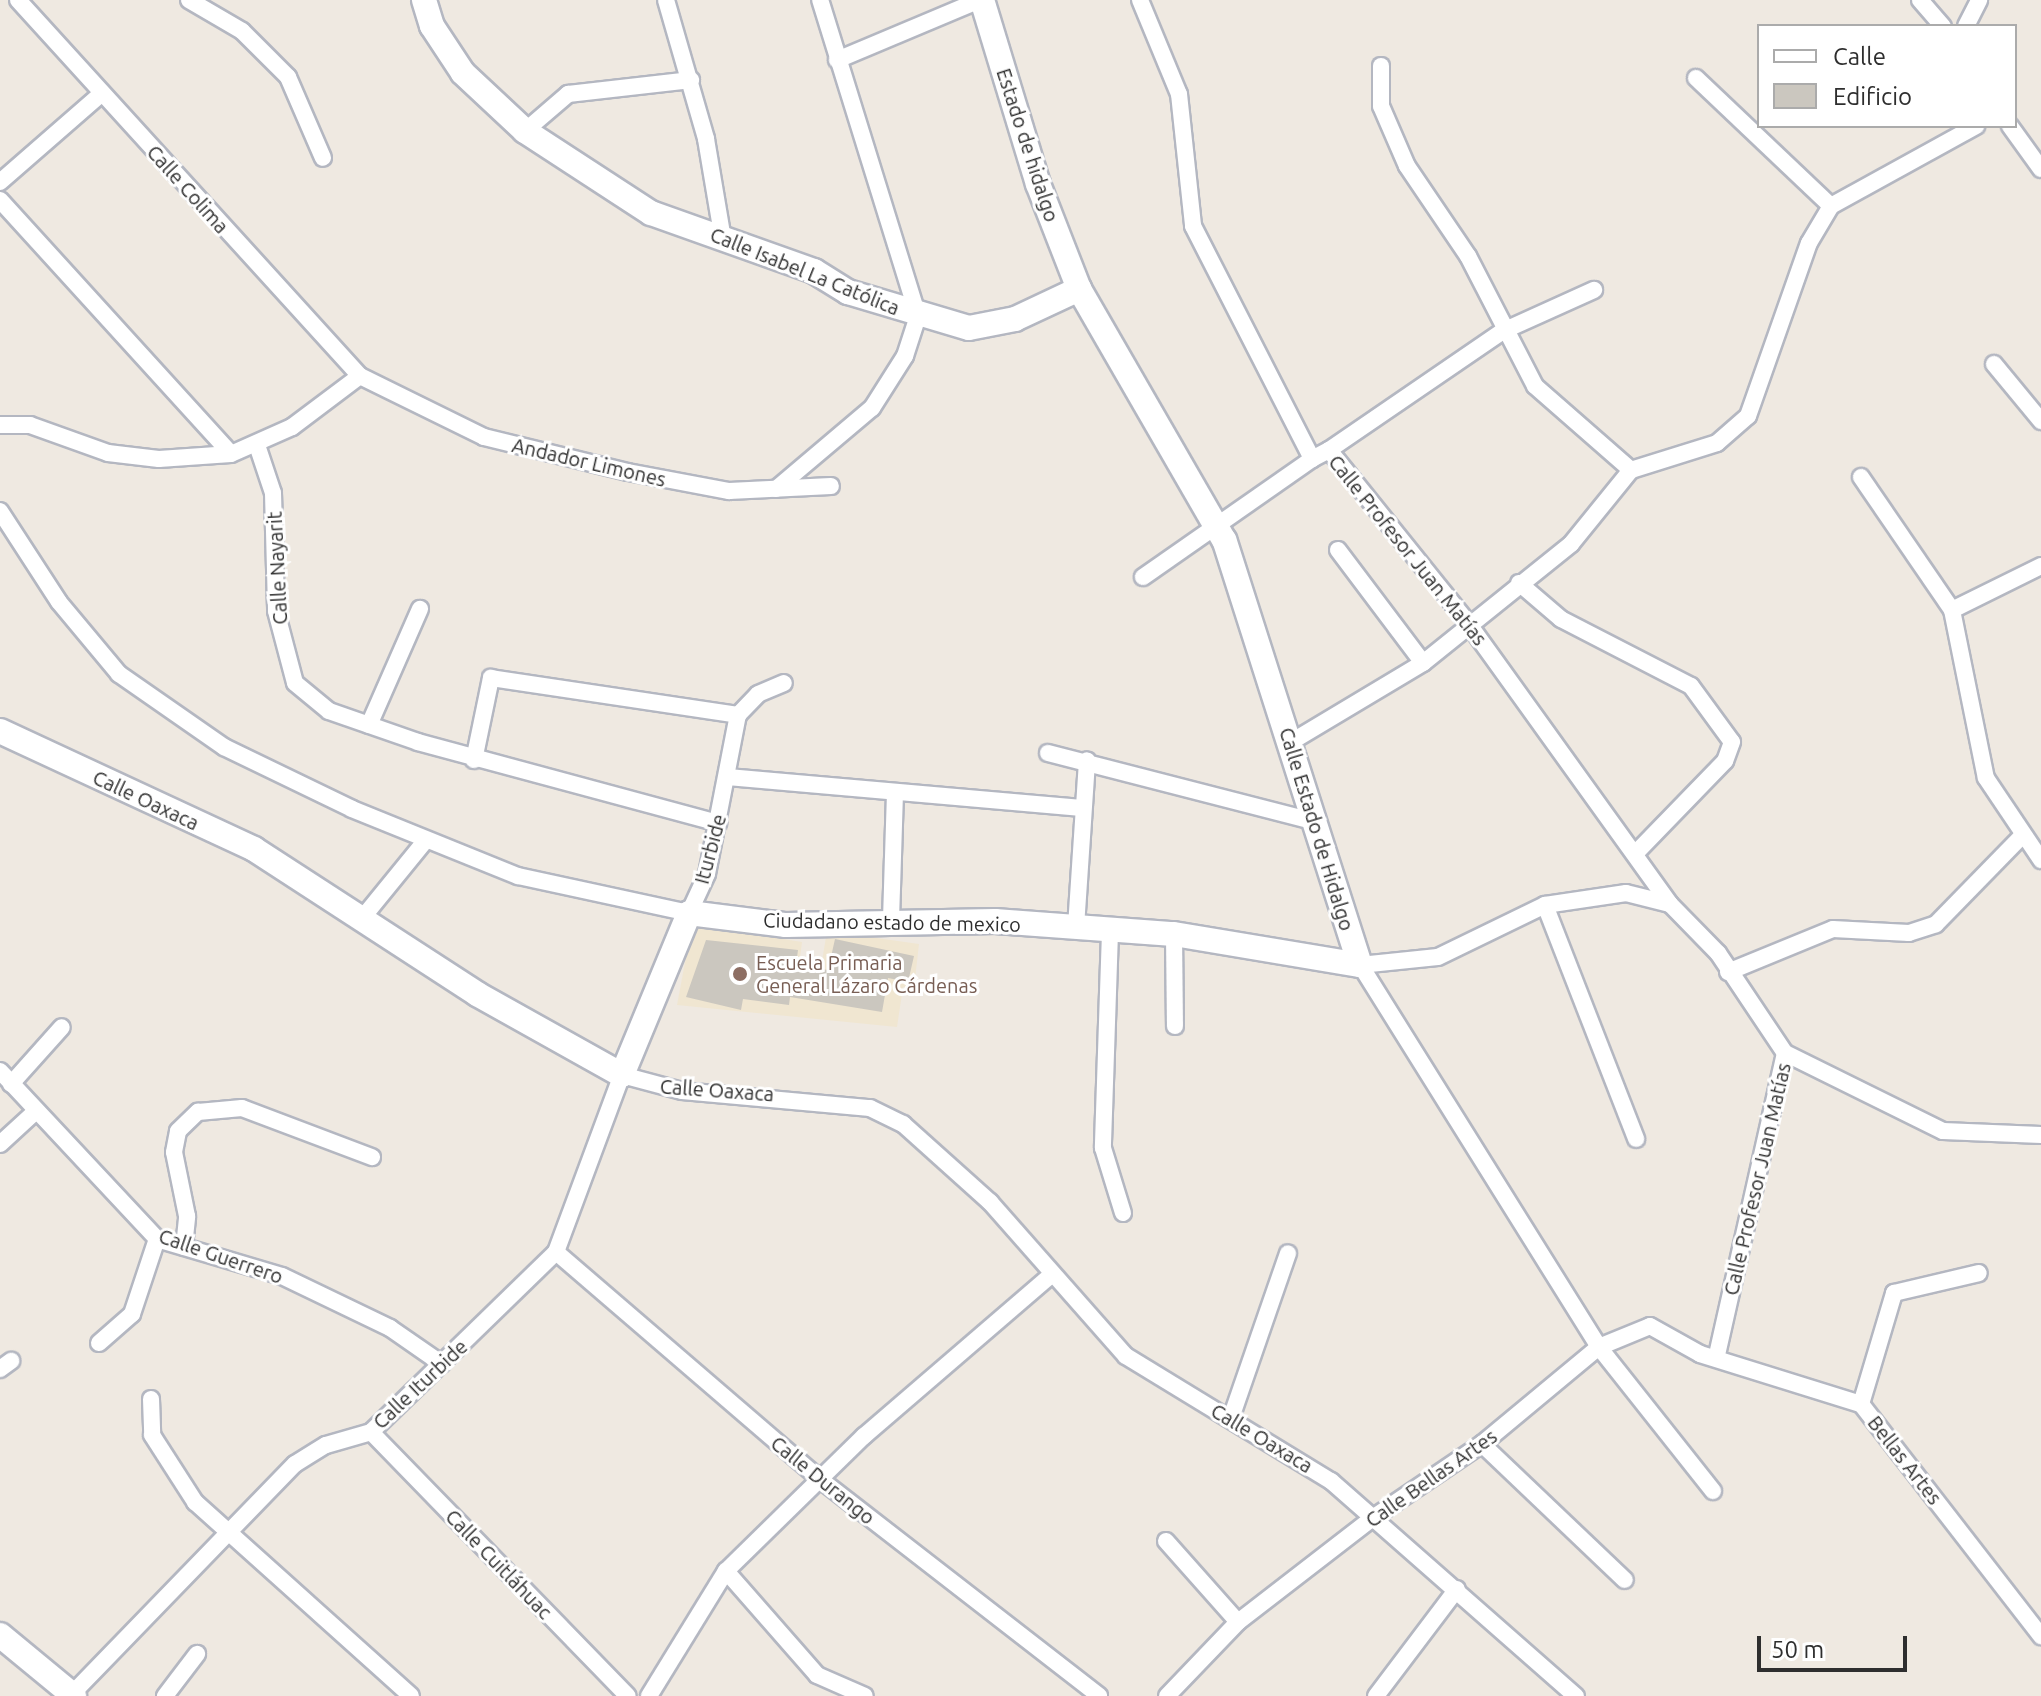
<!DOCTYPE html>
<meta charset="utf-8">
<style>
body{margin:0}
#map{position:relative;width:2041px;height:1696px;overflow:hidden;background:#efe9e1;font-family:Ubuntu,sans-serif}
div>[style]{position:absolute}
[style*='--x']{left:calc(var(--x)*1px);top:calc(var(--y)*1px);width:calc(var(--w)*1px);rotate:calc(var(--a)*1deg)}
.education>*{inset:0;background:#f0e6d1}
.building>*{inset:0;background:#cbc7bf}
.roads{filter:drop-shadow(2px 0 #b4b7c1) drop-shadow(-2px 0 #b4b7c1) drop-shadow(0 2px #b4b7c1) drop-shadow(0 -2px #b4b7c1)}
.street>*{height:16px;margin:-8px;padding:0 8px;transform-origin:8px;border-radius:8px;background:#fff}
.secondary>*{height:24px;margin:-12px;padding:0 12px;transform-origin:12px;border-radius:12px;background:#fff}
.dots>*{width:22px;height:22px;translate:-50% -50%;box-sizing:border-box;border:4px solid #fff;border-radius:50%}
span{translate:-50% -50%;white-space:nowrap;text-align:center;line-height:1.15;-webkit-text-stroke:6px #fff;paint-order:stroke}
.street-label{font-size:20px;color:#2e2e2e}
.education-label{font-size:20px;color:#785e54}
.left{translate:0 -50%;text-align:left}
.legend{position:absolute;left:1757px;top:24px;width:260px;height:104px;box-sizing:border-box;background:#fff;border:2px solid #ababab;margin:0;padding:10px 14px;list-style:none;font-size:24px;color:#2e2e2e}
.legend li{display:flex;align-items:center;gap:16px;height:40px}
.legend b{width:40px;border:2px solid #ababab}
.scale{position:absolute;left:1757px;top:1636px;width:150px;height:36px;box-sizing:border-box;border:4px solid #2e2e2e;border-top:0;padding-left:10px;font-size:24px;line-height:28px;white-space:nowrap;color:#2e2e2e;-webkit-text-stroke:6px #fff;paint-order:stroke}
</style>
<div id="map">
<div class="education">
<i style="clip-path:polygon(692px 925px,802px 942px,800px 958px,822px 961px,827px 931px,919px 944px,914px 988px,903px 987px,897px 1027px,677px 1005px)"></i>
</div>
<div class="building">
<i style="clip-path:polygon(835px 939px,914px 956px,908px 982px,888px 978px,882px 1012px,790px 997px,789px 1005px,743px 999px,741px 1010px,686px 997px,706px 940px,798px 950px,796px 965px,828px 970px)"></i>
</div>
<div class="roads">
<div class="street">
<i style="--x:18;--y:0;--w:508;--a:47.71"></i>
<i style="--x:360;--y:376;--w:138;--a:26.2"></i>
<i style="--x:484;--y:437;--w:148;--a:13.7"></i>
<i style="--x:628;--y:472;--w:103;--a:10.7"></i>
<i style="--x:729;--y:491;--w:102;--a:-2.8"></i>
<i style="--x:189;--y:0;--w:61;--a:30.3"></i>
<i style="--x:242;--y:31;--w:65;--a:45"></i>
<i style="--x:288;--y:77;--w:88;--a:66.6"></i>
<i style="--x:666;--y:0;--w:145;--a:73.9"></i>
<i style="--x:706;--y:139;--w:96;--a:80.4"></i>
<i style="--x:1140;--y:0;--w:102;--a:67.5"></i>
<i style="--x:1179;--y:94;--w:133;--a:83.9"></i>
<i style="--x:1193;--y:226;--w:262;--a:62.9"></i>
<i style="--x:1312;--y:459;--w:19;--a:-28"></i>
<i style="--x:1329;--y:450;--w:222;--a:51.2"></i>
<i style="--x:1468;--y:623;--w:346;--a:54.3"></i>
<i style="--x:1920;--y:0;--w:35;--a:49"></i>
<i style="--x:1966;--y:26;--w:29;--a:-63"></i>
<i style="--x:837;--y:60;--w:155;--a:-22.8"></i>
<i style="--x:1381;--y:66;--w:40;--a:90"></i>
<i style="--x:1381;--y:106;--w:65;--a:66.6"></i>
<i style="--x:1407;--y:166;--w:109;--a:55.9"></i>
<i style="--x:1468;--y:256;--w:146;--a:62.7"></i>
<i style="--x:1535;--y:386;--w:128;--a:41.2"></i>
<i style="--x:1696;--y:78;--w:186;--a:43.5"></i>
<i style="--x:2010;--y:126;--w:53;--a:54.2"></i>
<i style="--x:525;--y:131;--w:57;--a:-40.7"></i>
<i style="--x:568;--y:94;--w:124;--a:-6.5"></i>
<i style="--x:0;--y:182;--w:134;--a:-41.1"></i>
<i style="--x:0;--y:200;--w:343;--a:47.7"></i>
<i style="--x:1994;--y:364;--w:74;--a:50.5"></i>
<i style="--x:0;--y:425;--w:30;--a:0"></i>
<i style="--x:30;--y:425;--w:83;--a:19.7"></i>
<i style="--x:108;--y:453;--w:51;--a:6.7"></i>
<i style="--x:159;--y:459;--w:72;--a:-4"></i>
<i style="--x:231;--y:454;--w:67;--a:-23.9"></i>
<i style="--x:292;--y:427;--w:85;--a:-36.9"></i>
<i style="--x:258;--y:448;--w:47;--a:71.6"></i>
<i style="--x:273;--y:493;--w:118;--a:88.5"></i>
<i style="--x:276;--y:611;--w:74;--a:75.2"></i>
<i style="--x:295;--y:683;--w:44;--a:39.5"></i>
<i style="--x:329;--y:711;--w:94;--a:19.2"></i>
<i style="--x:418;--y:742;--w:311;--a:15.1"></i>
<i style="--x:1329;--y:450;--w:211;--a:-34.4"></i>
<i style="--x:1503;--y:331;--w:100;--a:-24.3"></i>
<i style="--x:1631;--y:470;--w:90;--a:-17.4"></i>
<i style="--x:1717;--y:443;--w:41;--a:-41.1"></i>
<i style="--x:1748;--y:416;--w:183;--a:-70.6"></i>
<i style="--x:1809;--y:243;--w:43;--a:-59.3"></i>
<i style="--x:1831;--y:206;--w:166;--a:-28.9"></i>
<i style="--x:1861;--y:477;--w:161;--a:55.6"></i>
<i style="--x:1952;--y:610;--w:171;--a:78.6"></i>
<i style="--x:1986;--y:778;--w:99;--a:56.1"></i>
<i style="--x:776;--y:489;--w:126;--a:-40.2"></i>
<i style="--x:872;--y:408;--w:62;--a:-57.6"></i>
<i style="--x:905;--y:356;--w:42;--a:-72"></i>
<i style="--x:918;--y:316;--w:331;--a:-107.2"></i>
<i style="--x:0;--y:511;--w:108;--a:57"></i>
<i style="--x:59;--y:602;--w:94;--a:50.2"></i>
<i style="--x:119;--y:674;--w:128;--a:34.8"></i>
<i style="--x:224;--y:747;--w:142;--a:25.8"></i>
<i style="--x:352;--y:809;--w:179;--a:22"></i>
<i style="--x:518;--y:876;--w:175;--a:12.2"></i>
<i style="--x:689;--y:913;--w:43;--a:-65.2"></i>
<i style="--x:707;--y:874;--w:162;--a:-79"></i>
<i style="--x:738;--y:715;--w:29;--a:-46"></i>
<i style="--x:758;--y:694;--w:28;--a:-23"></i>
<i style="--x:1338;--y:550;--w:141;--a:53"></i>
<i style="--x:1143;--y:577;--w:206;--a:-34.9"></i>
<i style="--x:1519;--y:583;--w:55;--a:40.6"></i>
<i style="--x:1561;--y:619;--w:146;--a:27.3"></i>
<i style="--x:1691;--y:686;--w:69;--a:53.8"></i>
<i style="--x:1732;--y:742;--w:20;--a:110"></i>
<i style="--x:1725;--y:761;--w:129;--a:134.1"></i>
<i style="--x:1952;--y:610;--w:99;--a:-26.3"></i>
<i style="--x:369;--y:725;--w:127;--a:-66.3"></i>
<i style="--x:1291;--y:742;--w:154;--a:-30.9"></i>
<i style="--x:1423;--y:663;--w:190;--a:-38.8"></i>
<i style="--x:1571;--y:544;--w:95;--a:-51"></i>
<i style="--x:1048;--y:753;--w:273;--a:14.4"></i>
<i style="--x:474;--y:760;--w:84;--a:-78.3"></i>
<i style="--x:491;--y:678;--w:250;--a:8.5"></i>
<i style="--x:727;--y:777;--w:354;--a:5"></i>
<i style="--x:1545;--y:905;--w:251;--a:68.7"></i>
<i style="--x:364;--y:916;--w:98;--a:-50.8"></i>
<i style="--x:891;--y:920;--w:127;--a:-88.2"></i>
<i style="--x:1076;--y:927;--w:167;--a:-86.2"></i>
<i style="--x:1110;--y:932;--w:216;--a:91.9"></i>
<i style="--x:1103;--y:1148;--w:68;--a:72.9"></i>
<i style="--x:1174;--y:934;--w:92;--a:89.4"></i>
<i style="--x:1728;--y:972;--w:113;--a:-22.3"></i>
<i style="--x:1833;--y:929;--w:76;--a:3"></i>
<i style="--x:1909;--y:933;--w:28;--a:-18"></i>
<i style="--x:1936;--y:924;--w:123;--a:-45.7"></i>
<i style="--x:1785;--y:1053;--w:176;--a:26.3"></i>
<i style="--x:1943;--y:1131;--w:98;--a:2.3"></i>
<i style="--x:0;--y:1071;--w:230;--a:46.9"></i>
<i style="--x:157;--y:1239;--w:130;--a:16.5"></i>
<i style="--x:282;--y:1276;--w:120;--a:25.7"></i>
<i style="--x:390;--y:1328;--w:63;--a:34.7"></i>
<i style="--x:11;--y:1084;--w:76;--a:-48.2"></i>
<i style="--x:0;--y:1144;--w:49;--a:-42.5"></i>
<i style="--x:184;--y:1247;--w:31;--a:-84"></i>
<i style="--x:187;--y:1216;--w:65;--a:-101.5"></i>
<i style="--x:174;--y:1152;--w:21;--a:-79"></i>
<i style="--x:178;--y:1131;--w:28;--a:-44"></i>
<i style="--x:198;--y:1112;--w:44;--a:-5.2"></i>
<i style="--x:242;--y:1108;--w:139;--a:20.7"></i>
<i style="--x:556;--y:1252;--w:350;--a:40.7"></i>
<i style="--x:821;--y:1480;--w:352;--a:37.8"></i>
<i style="--x:99;--y:1343;--w:44;--a:-41.3"></i>
<i style="--x:132;--y:1314;--w:79;--a:-71.6"></i>
<i style="--x:0;--y:1369;--w:14;--a:-36"></i>
<i style="--x:151;--y:1399;--w:36;--a:88"></i>
<i style="--x:152;--y:1435;--w:80;--a:57.3"></i>
<i style="--x:195;--y:1502;--w:290;--a:41.9"></i>
<i style="--x:1861;--y:1404;--w:116;--a:-73.4"></i>
<i style="--x:1894;--y:1293;--w:87;--a:-13.2"></i>
<i style="--x:1232;--y:1415;--w:171;--a:-70.9"></i>
<i style="--x:371;--y:1432;--w:368;--a:45.8"></i>
<i style="--x:1482;--y:1444;--w:197;--a:43.6"></i>
<i style="--x:1713;--y:1491;--w:184;--a:-128.4"></i>
<i style="--x:1599;--y:1347;--w:451;--a:-122"></i>
<i style="--x:1360;--y:965;--w:78;--a:-5.9"></i>
<i style="--x:1438;--y:957;--w:119;--a:-25.9"></i>
<i style="--x:1545;--y:905;--w:82;--a:-8.4"></i>
<i style="--x:1626;--y:893;--w:45;--a:14"></i>
<i style="--x:1670;--y:904;--w:69;--a:45.6"></i>
<i style="--x:1718;--y:953;--w:120;--a:56.2"></i>
<i style="--x:1785;--y:1053;--w:310;--a:102.7"></i>
<i style="--x:1166;--y:1541;--w:108;--a:48.4"></i>
<i style="--x:726;--y:1571;--w:138;--a:48.8"></i>
<i style="--x:817;--y:1675;--w:52;--a:23.6"></i>
<i style="--x:70;--y:1696;--w:323;--a:-45.9"></i>
<i style="--x:295;--y:1464;--w:36;--a:-32"></i>
<i style="--x:326;--y:1445;--w:47;--a:-16.1"></i>
<i style="--x:371;--y:1432;--w:258;--a:-44.2"></i>
<i style="--x:556;--y:1252;--w:189;--a:-69.6"></i>
<i style="--x:622;--y:1075;--w:62;--a:14.9"></i>
<i style="--x:682;--y:1091;--w:189;--a:5.2"></i>
<i style="--x:870;--y:1108;--w:37;--a:26"></i>
<i style="--x:903;--y:1124;--w:117;--a:41.9"></i>
<i style="--x:990;--y:1202;--w:205;--a:48.6"></i>
<i style="--x:1126;--y:1356;--w:240;--a:31.4"></i>
<i style="--x:1331;--y:1481;--w:326;--a:41.3"></i>
<i style="--x:165;--y:1696;--w:53;--a:-52.7"></i>
<i style="--x:649;--y:1696;--w:147;--a:-58.4"></i>
<i style="--x:726;--y:1571;--w:193;--a:-44.4"></i>
<i style="--x:864;--y:1436;--w:245;--a:-40.7"></i>
<i style="--x:1167;--y:1696;--w:103;--a:-46.2"></i>
<i style="--x:1238;--y:1622;--w:172;--a:-37.7"></i>
<i style="--x:1374;--y:1517;--w:130;--a:-34.1"></i>
<i style="--x:1482;--y:1444;--w:152;--a:-39.7"></i>
<i style="--x:1599;--y:1347;--w:55;--a:-22.4"></i>
<i style="--x:1650;--y:1326;--w:57;--a:29.2"></i>
<i style="--x:1700;--y:1354;--w:169;--a:17.3"></i>
<i style="--x:1861;--y:1404;--w:294;--a:52.2"></i>
<i style="--x:1376;--y:1696;--w:134;--a:-52.9"></i>
</div>
<div class="secondary">
<i style="--x:424;--y:0;--w:27;--a:73"></i>
<i style="--x:432;--y:26;--w:56;--a:56.6"></i>
<i style="--x:463;--y:73;--w:85;--a:43.1"></i>
<i style="--x:525;--y:131;--w:150;--a:33.1"></i>
<i style="--x:651;--y:213;--w:173;--a:19.6"></i>
<i style="--x:814;--y:271;--w:40;--a:32"></i>
<i style="--x:848;--y:292;--w:126;--a:16.6"></i>
<i style="--x:969;--y:328;--w:47;--a:-11.1"></i>
<i style="--x:1015;--y:319;--w:71;--a:-25.1"></i>
<i style="--x:0;--y:731;--w:280;--a:24.9"></i>
<i style="--x:254;--y:849;--w:266;--a:33"></i>
<i style="--x:477;--y:994;--w:166;--a:29.2"></i>
<i style="--x:622;--y:1075;--w:175;--a:-67.5"></i>
<i style="--x:689;--y:913;--w:98;--a:7.1"></i>
<i style="--x:786;--y:925;--w:209;--a:-1.1"></i>
<i style="--x:995;--y:921;--w:179;--a:4.2"></i>
<i style="--x:1174;--y:934;--w:189;--a:9.5"></i>
<i style="--x:1360;--y:965;--w:446;--a:-107.7"></i>
<i style="--x:1224;--y:540;--w:290;--a:-120"></i>
<i style="--x:1079;--y:289;--w:113;--a:-111.3"></i>
<i style="--x:1038;--y:184;--w:192;--a:-106.9"></i>
<i style="--x:0;--y:1635;--w:96;--a:39.5"></i>
</div>
</div>
<div class="dots">
<i style="left:740px;top:974px;background:#8d6e63"></i>
</div>
<div class="street-label">
<span style="left:1028px;top:145px;rotate:72deg">Estado de hidalgo</span>
<span style="left:188px;top:189px;rotate:48deg">Calle Colima</span>
<span style="left:805px;top:271px;rotate:22deg">Calle Isabel La Católica</span>
<span style="left:589px;top:462px;rotate:13deg">Andador Limones</span>
<span style="left:1408px;top:550px;rotate:51deg">Calle Profesor Juan Matías</span>
<span style="left:277px;top:568px;rotate:-93deg">Calle Nayarit</span>
<span style="left:146px;top:800px;rotate:25deg">Calle Oaxaca</span>
<span style="left:1317px;top:829px;rotate:73deg">Calle Estado de Hidalgo</span>
<span style="left:710px;top:849px;rotate:-75deg">Iturbide</span>
<span style="left:892px;top:922px;rotate:1deg">Ciudadano estado de mexico</span>
<span style="left:717px;top:1090px;rotate:4deg">Calle Oaxaca</span>
<span style="left:1757px;top:1179px;rotate:-77deg">Calle Profesor Juan Matías</span>
<span style="left:221px;top:1256px;rotate:19deg">Calle Guerrero</span>
<span style="left:420px;top:1384px;rotate:-43deg">Calle Iturbide</span>
<span style="left:1262px;top:1438px;rotate:31deg">Calle Oaxaca</span>
<span style="left:1905px;top:1460px;rotate:52deg">Bellas Artes</span>
<span style="left:1431px;top:1478px;rotate:-35deg">Calle Bellas Artes</span>
<span style="left:823px;top:1480px;rotate:39deg">Calle Durango</span>
<span style="left:499px;top:1564px;rotate:46deg">Calle Cuitláhuac</span>
</div>
<div class="education-label">
<span class="left" style="left:756px;top:974px">Escuela Primaria<br>General Lázaro Cárdenas</span>
</div>
<ul class="legend">
<li><b style="height:10px;background:#fff"></b>Calle</li>
<li><b style="height:22px;background:#cbc7bf"></b>Edificio</li>
</ul>
<div class="scale">50 m</div>
</div>
